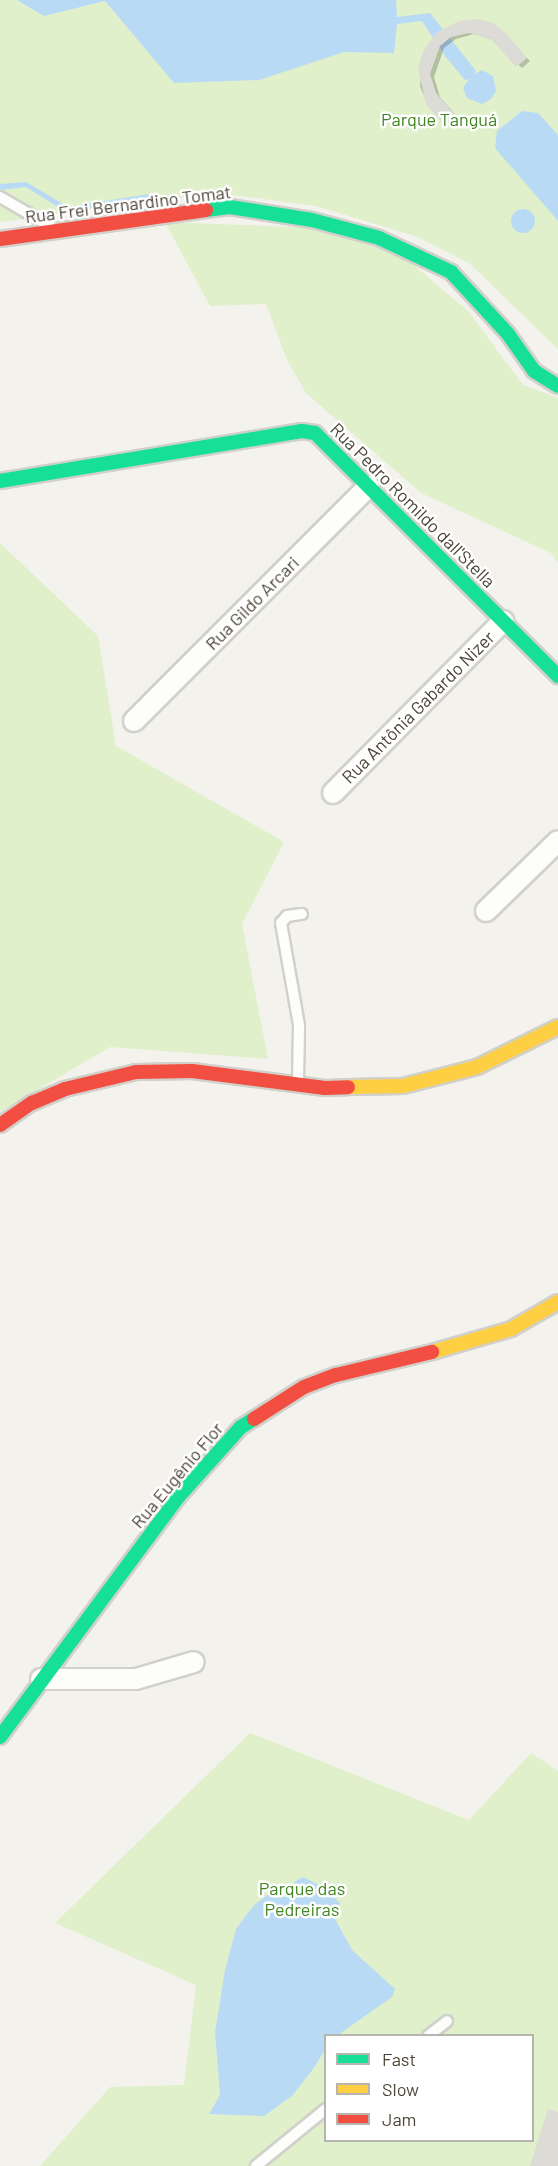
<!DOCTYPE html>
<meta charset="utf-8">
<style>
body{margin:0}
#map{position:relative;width:558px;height:2166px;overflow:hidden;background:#f3f2ed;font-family:Barlow,sans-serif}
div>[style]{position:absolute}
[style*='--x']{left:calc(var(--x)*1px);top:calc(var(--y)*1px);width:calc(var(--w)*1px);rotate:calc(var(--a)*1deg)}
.green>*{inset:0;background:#dff0ca}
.water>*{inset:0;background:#b9daf5}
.round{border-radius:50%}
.shadow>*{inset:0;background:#0003}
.building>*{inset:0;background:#dddbd5}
.roads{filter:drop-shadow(2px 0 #d1d0ca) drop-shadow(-2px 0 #d1d0ca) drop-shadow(0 2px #d1d0ca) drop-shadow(0 -2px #d1d0ca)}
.lane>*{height:10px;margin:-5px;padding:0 5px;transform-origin:5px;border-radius:5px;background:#fdfdfc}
.street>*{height:20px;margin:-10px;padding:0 10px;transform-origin:10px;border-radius:10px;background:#fdfdfc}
.fast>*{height:14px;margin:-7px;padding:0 7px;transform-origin:7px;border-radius:7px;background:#16e098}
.slow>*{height:14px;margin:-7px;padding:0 7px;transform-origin:7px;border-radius:7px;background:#ffcf43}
.jam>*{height:14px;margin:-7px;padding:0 7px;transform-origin:7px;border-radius:7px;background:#f24e42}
span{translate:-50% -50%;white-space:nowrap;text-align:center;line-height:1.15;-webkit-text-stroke:5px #fff;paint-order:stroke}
.park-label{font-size:18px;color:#428621}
.street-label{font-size:18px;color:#4c4537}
.legend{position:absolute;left:324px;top:2034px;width:210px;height:108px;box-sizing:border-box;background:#fff;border:2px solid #b7b5af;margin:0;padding:8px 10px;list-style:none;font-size:18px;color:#4c4537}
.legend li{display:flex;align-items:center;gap:12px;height:30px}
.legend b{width:30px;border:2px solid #b7b5af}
</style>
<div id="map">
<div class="green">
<i style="clip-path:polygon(0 0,558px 0,558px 349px,469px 263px,415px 236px,316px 206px,217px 193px,0 222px)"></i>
<i style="clip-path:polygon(165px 222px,318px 228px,403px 256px,468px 311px,523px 385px,558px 398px,558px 563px,551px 553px,421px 493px,306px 393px,287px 360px,266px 304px,210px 306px)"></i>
<i style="clip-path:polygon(0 543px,98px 636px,116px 746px,284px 842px,242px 924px,268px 1059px,110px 1047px,0 1112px)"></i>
<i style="clip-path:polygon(evenodd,250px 1733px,469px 1820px,531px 1753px,558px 1771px,558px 2166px,40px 2166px,110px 2087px,184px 2085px,196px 1985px,55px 1923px,250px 1733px,326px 2036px,532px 2036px,532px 2140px,326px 2140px,326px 2036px)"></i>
</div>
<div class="water">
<i style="clip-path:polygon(17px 0,396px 0,397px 17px,430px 13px,476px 71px,473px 75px,482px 70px,493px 76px,496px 91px,491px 99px,482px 104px,467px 98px,463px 88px,469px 79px,465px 80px,445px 56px,422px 21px,397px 24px,394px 53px,344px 52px,259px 80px,174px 83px,105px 1px,44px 16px)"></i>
<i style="clip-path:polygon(522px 111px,538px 113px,558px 135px,558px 221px,495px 148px,497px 131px)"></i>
<i style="clip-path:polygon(26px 182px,68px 207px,149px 194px,150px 199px,66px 212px,26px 187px,0 190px,0 184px)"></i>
<i class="round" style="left:511px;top:209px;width:24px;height:24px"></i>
<i style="clip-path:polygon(303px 1877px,323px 1887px,340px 1903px,335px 1919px,352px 1950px,395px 1989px,392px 1997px,338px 2035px,326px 2036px,325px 2050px,313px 2069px,292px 2096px,264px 2116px,209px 2114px,220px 2095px,215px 2033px,225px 1970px,236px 1929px,254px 1905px,273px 1891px,284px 1897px,297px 1893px,293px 1883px)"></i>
</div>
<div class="shadow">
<i style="clip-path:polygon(496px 27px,530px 61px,522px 68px,494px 40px,474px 34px,456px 39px,444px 48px,434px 77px,440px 97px,459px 119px,451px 127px,427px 103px,420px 86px,424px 52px,445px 28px)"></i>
</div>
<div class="building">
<i style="clip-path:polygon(475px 19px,491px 22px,506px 33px,527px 58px,516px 67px,491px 39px,469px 33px,451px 37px,440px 46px,430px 74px,436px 93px,456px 116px,445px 126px,426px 104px,418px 68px,423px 52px,436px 33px,459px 21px)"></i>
<i style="clip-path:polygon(548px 2109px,558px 2112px,558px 2166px,530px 2166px)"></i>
</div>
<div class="roads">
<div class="lane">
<i style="--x:0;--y:197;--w:58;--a:30.1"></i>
<i style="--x:298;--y:1083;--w:58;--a:-89"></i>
<i style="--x:299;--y:1025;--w:104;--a:-100"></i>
<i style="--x:281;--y:923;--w:9;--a:-49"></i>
<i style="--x:287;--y:916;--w:15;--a:-8"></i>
<i style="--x:428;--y:2036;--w:24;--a:-38"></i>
<i style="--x:256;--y:2166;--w:90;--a:-39.2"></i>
</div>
<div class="street">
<i style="--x:134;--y:721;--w:332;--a:-45"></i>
<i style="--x:333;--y:793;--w:242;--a:-45.3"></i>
<i style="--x:486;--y:911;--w:100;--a:-44.2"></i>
<i style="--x:41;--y:1679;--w:95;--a:0"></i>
<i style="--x:136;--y:1679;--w:60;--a:-16.3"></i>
</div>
<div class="fast">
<i style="--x:206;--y:210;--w:24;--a:-7"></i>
<i style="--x:230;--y:207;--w:83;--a:9"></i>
<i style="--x:312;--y:220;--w:69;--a:15"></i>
<i style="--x:379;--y:238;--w:80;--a:25.3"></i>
<i style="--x:451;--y:272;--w:84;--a:47.4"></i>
<i style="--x:508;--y:334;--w:45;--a:54.9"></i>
<i style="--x:534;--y:371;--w:28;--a:32"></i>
<i style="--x:0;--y:481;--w:306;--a:-9.4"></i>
<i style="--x:302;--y:431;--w:13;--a:9"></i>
<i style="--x:315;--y:433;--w:344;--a:45"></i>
<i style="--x:0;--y:1737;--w:300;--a:-53.4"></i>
<i style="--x:179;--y:1496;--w:93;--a:-48.1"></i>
<i style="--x:241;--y:1427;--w:15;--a:-32"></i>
</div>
<div class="slow">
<i style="--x:348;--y:1087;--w:55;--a:-1"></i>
<i style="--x:403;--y:1086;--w:76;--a:-14.4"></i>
<i style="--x:477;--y:1067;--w:90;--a:-26.3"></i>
<i style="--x:432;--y:1352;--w:82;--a:-16.2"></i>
<i style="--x:511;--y:1329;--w:54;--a:-29.9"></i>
</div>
<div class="jam">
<i style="--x:0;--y:239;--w:208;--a:-8"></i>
<i style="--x:0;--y:1125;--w:39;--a:-35"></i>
<i style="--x:32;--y:1103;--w:36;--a:-23"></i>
<i style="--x:65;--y:1089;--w:73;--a:-13.5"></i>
<i style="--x:136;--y:1072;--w:56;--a:-1"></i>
<i style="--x:192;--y:1071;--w:134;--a:7.3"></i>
<i style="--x:325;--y:1088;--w:23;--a:-2"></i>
<i style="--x:254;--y:1419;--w:59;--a:-32.6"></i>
<i style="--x:304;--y:1387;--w:34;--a:-21"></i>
<i style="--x:336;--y:1375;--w:99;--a:-13.5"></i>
</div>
</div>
<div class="park-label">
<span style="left:439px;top:119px">Parque Tanguá</span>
<span style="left:302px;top:1899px">Parque das<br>Pedreiras</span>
</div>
<div class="street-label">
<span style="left:128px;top:204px;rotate:-7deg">Rua Frei Bernardino Tomat</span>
<span style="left:413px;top:505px;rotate:45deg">Rua Pedro Romildo dall'Stella</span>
<span style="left:252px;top:603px;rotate:-45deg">Rua Gildo Arcari</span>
<span style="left:418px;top:707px;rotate:-45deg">Rua Antônia Gabardo Nizer</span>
<span style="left:177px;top:1475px;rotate:-50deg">Rua Eugênio Flor</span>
</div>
<ul class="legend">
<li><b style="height:8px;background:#16e098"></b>Fast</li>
<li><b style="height:8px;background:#ffcf43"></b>Slow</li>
<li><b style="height:8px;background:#f24e42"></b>Jam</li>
</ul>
</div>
